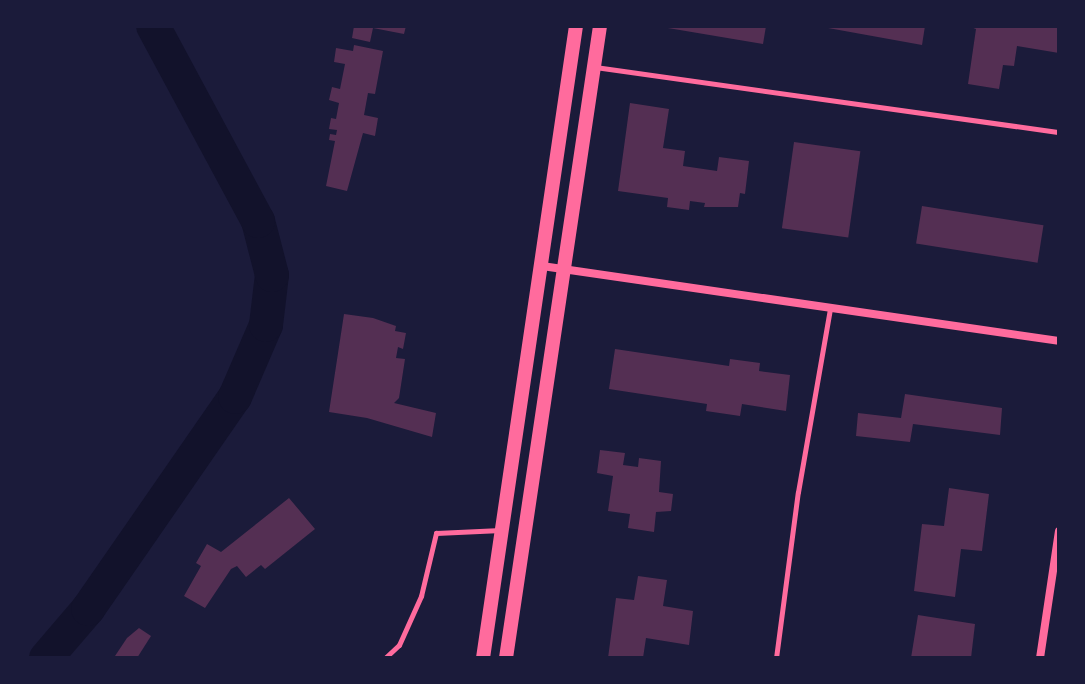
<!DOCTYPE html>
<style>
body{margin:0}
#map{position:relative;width:1085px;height:684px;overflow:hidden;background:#1b1b3a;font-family:"DM Sans",sans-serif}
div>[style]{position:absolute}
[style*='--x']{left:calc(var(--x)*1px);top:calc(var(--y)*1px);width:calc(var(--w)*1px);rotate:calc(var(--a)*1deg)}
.river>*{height:34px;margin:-17px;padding:0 17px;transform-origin:17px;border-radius:17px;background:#12122b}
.building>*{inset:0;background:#542f53;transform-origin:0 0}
.service>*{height:5px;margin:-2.5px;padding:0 2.5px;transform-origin:2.5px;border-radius:2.5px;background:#ff6b9d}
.minor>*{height:8px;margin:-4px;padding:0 4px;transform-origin:4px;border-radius:4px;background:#ff6b9d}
.secondary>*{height:14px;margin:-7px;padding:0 7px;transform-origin:7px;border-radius:7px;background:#ff6b9d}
span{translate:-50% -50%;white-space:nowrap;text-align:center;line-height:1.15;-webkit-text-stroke:8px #1b1b3a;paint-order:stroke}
.frame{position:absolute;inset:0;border:28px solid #1b1b3a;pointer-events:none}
</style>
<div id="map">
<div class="river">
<i style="--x:46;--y:658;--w:65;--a:-49.4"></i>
<i style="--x:88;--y:609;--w:258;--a:-55.3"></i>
<i style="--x:235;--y:397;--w:78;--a:-66.7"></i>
<i style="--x:266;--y:325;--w:50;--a:-83.2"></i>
<i style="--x:272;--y:275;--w:56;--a:-104.5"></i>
<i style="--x:258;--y:221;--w:221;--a:-118.3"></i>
</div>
<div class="building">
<i style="clip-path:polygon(354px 26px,406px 26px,404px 34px,373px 28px,370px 42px,352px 38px)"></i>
<i style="clip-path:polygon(656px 26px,766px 26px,763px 44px)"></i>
<i style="clip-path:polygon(817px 26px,925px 26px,922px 45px)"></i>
<i style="clip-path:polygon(968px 26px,1059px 26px,1059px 53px,1017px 46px,1014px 66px,1003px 65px,999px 89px,968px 84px,976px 29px)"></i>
<i style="clip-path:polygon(354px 45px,383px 51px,375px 94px,368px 93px,364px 115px,378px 118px,375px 136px,363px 133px,347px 191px,326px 186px,335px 141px,329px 140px,330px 134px,336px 135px,337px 130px,329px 129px,331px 118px,336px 119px,339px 103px,329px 100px,332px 87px,340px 89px,345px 64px,334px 62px,336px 48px,353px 51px)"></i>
<i style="clip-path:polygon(630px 103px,669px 109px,663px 148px,685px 151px,683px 166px,717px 171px,719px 157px,749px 161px,745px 194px,740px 193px,738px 207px,704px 207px,705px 203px,690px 201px,689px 210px,667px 207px,668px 198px,618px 191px)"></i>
<i style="left:794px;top:142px;width:67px;height:87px;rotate:8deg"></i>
<i style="left:922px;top:206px;width:123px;height:38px;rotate:9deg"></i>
<i style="clip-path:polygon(344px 314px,373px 318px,396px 326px,395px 331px,406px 333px,403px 349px,398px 347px,396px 358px,405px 359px,399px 398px,394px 403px,436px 413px,432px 437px,367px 418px,329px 412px)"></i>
<i style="clip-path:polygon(615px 349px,729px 366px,730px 359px,760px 363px,759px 371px,790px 375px,786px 411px,742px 404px,740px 416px,706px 411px,707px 404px,609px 389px)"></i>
<i style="clip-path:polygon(905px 394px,1002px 408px,1000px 435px,913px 424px,910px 442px,856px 436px,858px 413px,901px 418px)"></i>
<i style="clip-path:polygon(600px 450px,625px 453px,623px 465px,638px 467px,639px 458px,661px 461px,659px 492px,673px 494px,671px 511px,656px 512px,654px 532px,628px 528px,630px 514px,608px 511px,613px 476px,597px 473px)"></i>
<i style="clip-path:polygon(949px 488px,989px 494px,982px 551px,961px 549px,955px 597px,914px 591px,922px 524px,944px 526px)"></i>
<i style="clip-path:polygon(289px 498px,315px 529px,265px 569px,261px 565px,246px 577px,237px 566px,231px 569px,205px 608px,184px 596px,201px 566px,196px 563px,207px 544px,221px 552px)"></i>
<i style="clip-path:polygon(638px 576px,667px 580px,663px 606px,693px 611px,689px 645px,646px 638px,643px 658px,608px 658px,616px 598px,634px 600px)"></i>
<i style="clip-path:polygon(918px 615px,975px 624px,971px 658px,911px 658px)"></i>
<i style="clip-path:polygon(139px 628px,151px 636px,137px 658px,115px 656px,127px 638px)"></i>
</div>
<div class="service">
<i style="--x:595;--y:67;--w:469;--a:8"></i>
<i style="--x:385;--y:658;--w:19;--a:-43"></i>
<i style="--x:399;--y:645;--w:54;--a:-65.8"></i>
<i style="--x:421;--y:596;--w:65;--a:-76.6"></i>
<i style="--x:436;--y:533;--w:65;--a:-2.6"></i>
<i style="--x:776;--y:658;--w:167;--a:-82.5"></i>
<i style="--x:798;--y:492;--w:187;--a:-80.1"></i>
</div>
<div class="minor">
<i style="--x:542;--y:266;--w:522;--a:8.25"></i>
<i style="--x:1040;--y:658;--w:128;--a:-81.5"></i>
</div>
<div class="secondary">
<i style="--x:483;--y:658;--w:639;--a:-81.63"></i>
<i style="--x:506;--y:658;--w:639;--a:-81.54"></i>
</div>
<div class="frame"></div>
</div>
